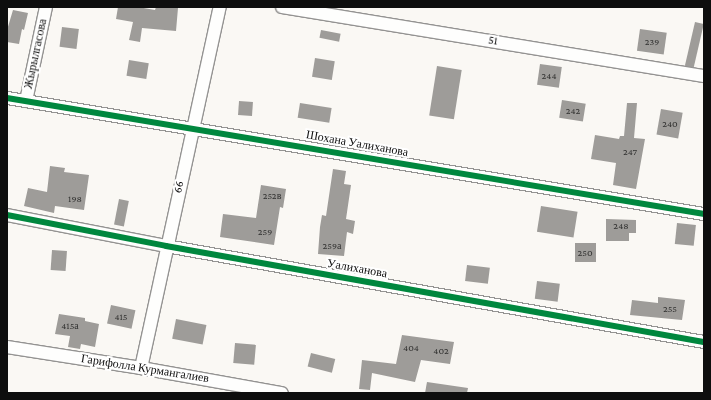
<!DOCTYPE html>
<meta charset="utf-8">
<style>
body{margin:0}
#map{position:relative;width:711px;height:400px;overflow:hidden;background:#faf8f4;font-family:"Crimson Pro",serif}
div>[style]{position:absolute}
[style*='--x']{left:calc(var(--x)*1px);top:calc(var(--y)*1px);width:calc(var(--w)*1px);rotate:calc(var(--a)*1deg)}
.building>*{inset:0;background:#9e9c99;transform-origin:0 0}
.roads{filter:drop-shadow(1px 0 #949392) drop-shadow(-1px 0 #949392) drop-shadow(0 1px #949392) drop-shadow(0 -1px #949392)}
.street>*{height:12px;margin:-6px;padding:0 6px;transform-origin:6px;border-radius:6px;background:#fefefd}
.cycleway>*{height:6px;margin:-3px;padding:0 3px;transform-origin:3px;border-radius:3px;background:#00873e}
span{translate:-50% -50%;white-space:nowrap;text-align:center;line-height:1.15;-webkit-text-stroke:4px #fff;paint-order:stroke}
.number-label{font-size:10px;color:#323231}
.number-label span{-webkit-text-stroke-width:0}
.street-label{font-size:12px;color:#0e0e0e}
.frame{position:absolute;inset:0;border:8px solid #0e0e0e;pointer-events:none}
</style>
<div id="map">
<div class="building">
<i style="clip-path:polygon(118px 7px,138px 7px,155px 10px,156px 7px,178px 8px,176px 31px,142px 28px,140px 42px,129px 40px,133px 22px,116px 19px)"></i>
<i style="clip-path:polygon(13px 10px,28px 13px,24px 30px,22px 29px,19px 44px,7px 42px,7px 30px)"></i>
<i style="left:695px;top:22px;width:9px;height:45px;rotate:13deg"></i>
<i style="left:62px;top:27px;width:17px;height:20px;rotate:7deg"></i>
<i style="left:640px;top:29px;width:27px;height:22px;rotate:8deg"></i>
<i style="left:321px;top:30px;width:20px;height:8px;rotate:11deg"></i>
<i style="left:315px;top:58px;width:20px;height:19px;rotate:9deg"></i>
<i style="left:129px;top:60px;width:20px;height:16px;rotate:9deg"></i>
<i style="left:540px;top:64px;width:22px;height:21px;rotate:8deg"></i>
<i style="left:437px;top:66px;width:25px;height:50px;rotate:9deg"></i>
<i style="left:562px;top:100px;width:24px;height:18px;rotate:9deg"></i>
<i style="left:239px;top:101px;width:14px;height:14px;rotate:4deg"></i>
<i style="left:300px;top:103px;width:32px;height:15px;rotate:9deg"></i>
<i style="clip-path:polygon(627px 103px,637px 103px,634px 138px,645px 139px,636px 189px,613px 185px,616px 163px,591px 159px,595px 135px,619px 139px,620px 136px,624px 136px)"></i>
<i style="left:661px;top:109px;width:22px;height:26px;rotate:10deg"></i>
<i style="clip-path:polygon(50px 166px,65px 168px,64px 172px,89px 175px,84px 210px,55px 206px,54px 213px,24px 206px,28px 188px,47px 192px)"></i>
<i style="clip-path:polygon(333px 169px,346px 171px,344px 184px,351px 185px,346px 219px,355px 221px,353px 234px,347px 232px,344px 256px,318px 254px,320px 227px,322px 215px,326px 216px)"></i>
<i style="clip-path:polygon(261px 185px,286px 189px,283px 208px,280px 207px,274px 245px,220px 237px,223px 214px,256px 218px)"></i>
<i style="left:119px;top:199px;width:10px;height:26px;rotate:11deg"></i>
<i style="left:541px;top:206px;width:37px;height:26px;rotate:9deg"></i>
<i style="clip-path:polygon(606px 219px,636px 220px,636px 233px,629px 233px,629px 241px,606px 241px)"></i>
<i style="left:677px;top:223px;width:19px;height:21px;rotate:6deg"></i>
<i style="left:575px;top:243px;width:21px;height:19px"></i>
<i style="left:52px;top:250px;width:15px;height:20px;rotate:4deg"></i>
<i style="left:467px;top:265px;width:23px;height:16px;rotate:7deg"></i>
<i style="left:537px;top:281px;width:23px;height:18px;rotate:7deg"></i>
<i style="clip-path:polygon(658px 297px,685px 300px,682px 320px,630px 315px,632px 300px,658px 303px)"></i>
<i style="left:111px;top:305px;width:25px;height:19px;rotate:12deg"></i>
<i style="clip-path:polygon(59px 314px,85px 318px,85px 321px,99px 324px,95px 347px,81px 344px,80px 349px,68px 347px,70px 336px,55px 334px)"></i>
<i style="left:176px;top:319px;width:31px;height:20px;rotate:11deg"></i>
<i style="clip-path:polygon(402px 335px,454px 342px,450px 364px,421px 360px,415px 382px,372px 373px,370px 390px,359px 389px,362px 360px,396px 364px)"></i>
<i style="left:235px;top:343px;width:21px;height:20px;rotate:5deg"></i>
<i style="left:311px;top:353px;width:25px;height:14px;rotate:14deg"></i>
<i style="clip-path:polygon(427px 382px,468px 388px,467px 393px,425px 393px)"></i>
</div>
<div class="roads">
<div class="street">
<i style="--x:282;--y:7;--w:428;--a:9.3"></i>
<i style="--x:7;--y:98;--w:707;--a:9.45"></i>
<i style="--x:26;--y:101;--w:96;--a:-78"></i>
<i style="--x:7;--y:215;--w:162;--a:11"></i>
<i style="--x:166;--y:246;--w:546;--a:10.12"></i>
<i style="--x:7;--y:347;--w:136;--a:8.9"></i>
<i style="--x:141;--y:368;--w:143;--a:10.1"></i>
<i style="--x:141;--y:368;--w:370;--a:-77.7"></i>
</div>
</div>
<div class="cycleway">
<i style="--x:7;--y:98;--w:707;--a:9.45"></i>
<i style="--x:7;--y:215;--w:162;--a:11"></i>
<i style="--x:166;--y:246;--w:546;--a:10.12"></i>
</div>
<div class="number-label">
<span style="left:652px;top:42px">239</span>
<span style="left:549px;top:76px">244</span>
<span style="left:573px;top:111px">242</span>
<span style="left:670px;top:124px">240</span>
<span style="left:630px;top:152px">247</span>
<span style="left:272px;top:196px">252в</span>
<span style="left:75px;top:199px">198</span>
<span style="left:621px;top:226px">248</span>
<span style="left:265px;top:232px">259</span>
<span style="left:332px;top:246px">259а</span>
<span style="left:585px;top:253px">250</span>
<span style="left:670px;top:309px">255</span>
<span style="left:121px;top:317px">415</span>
<span style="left:70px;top:326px">415а</span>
<span style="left:411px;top:348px">404</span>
<span style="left:441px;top:351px">402</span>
</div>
<div class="street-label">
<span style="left:493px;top:41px;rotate:9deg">51</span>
<span style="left:36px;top:54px;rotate:-78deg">Жырылгасова</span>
<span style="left:357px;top:144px;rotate:10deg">Шохана Уалиханова</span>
<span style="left:179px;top:187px;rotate:-77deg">66</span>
<span style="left:357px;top:269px;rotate:10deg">Уалиханова</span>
<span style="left:145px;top:369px;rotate:9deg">Гарифолла Курмангалиев</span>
</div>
<div class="frame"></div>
</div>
